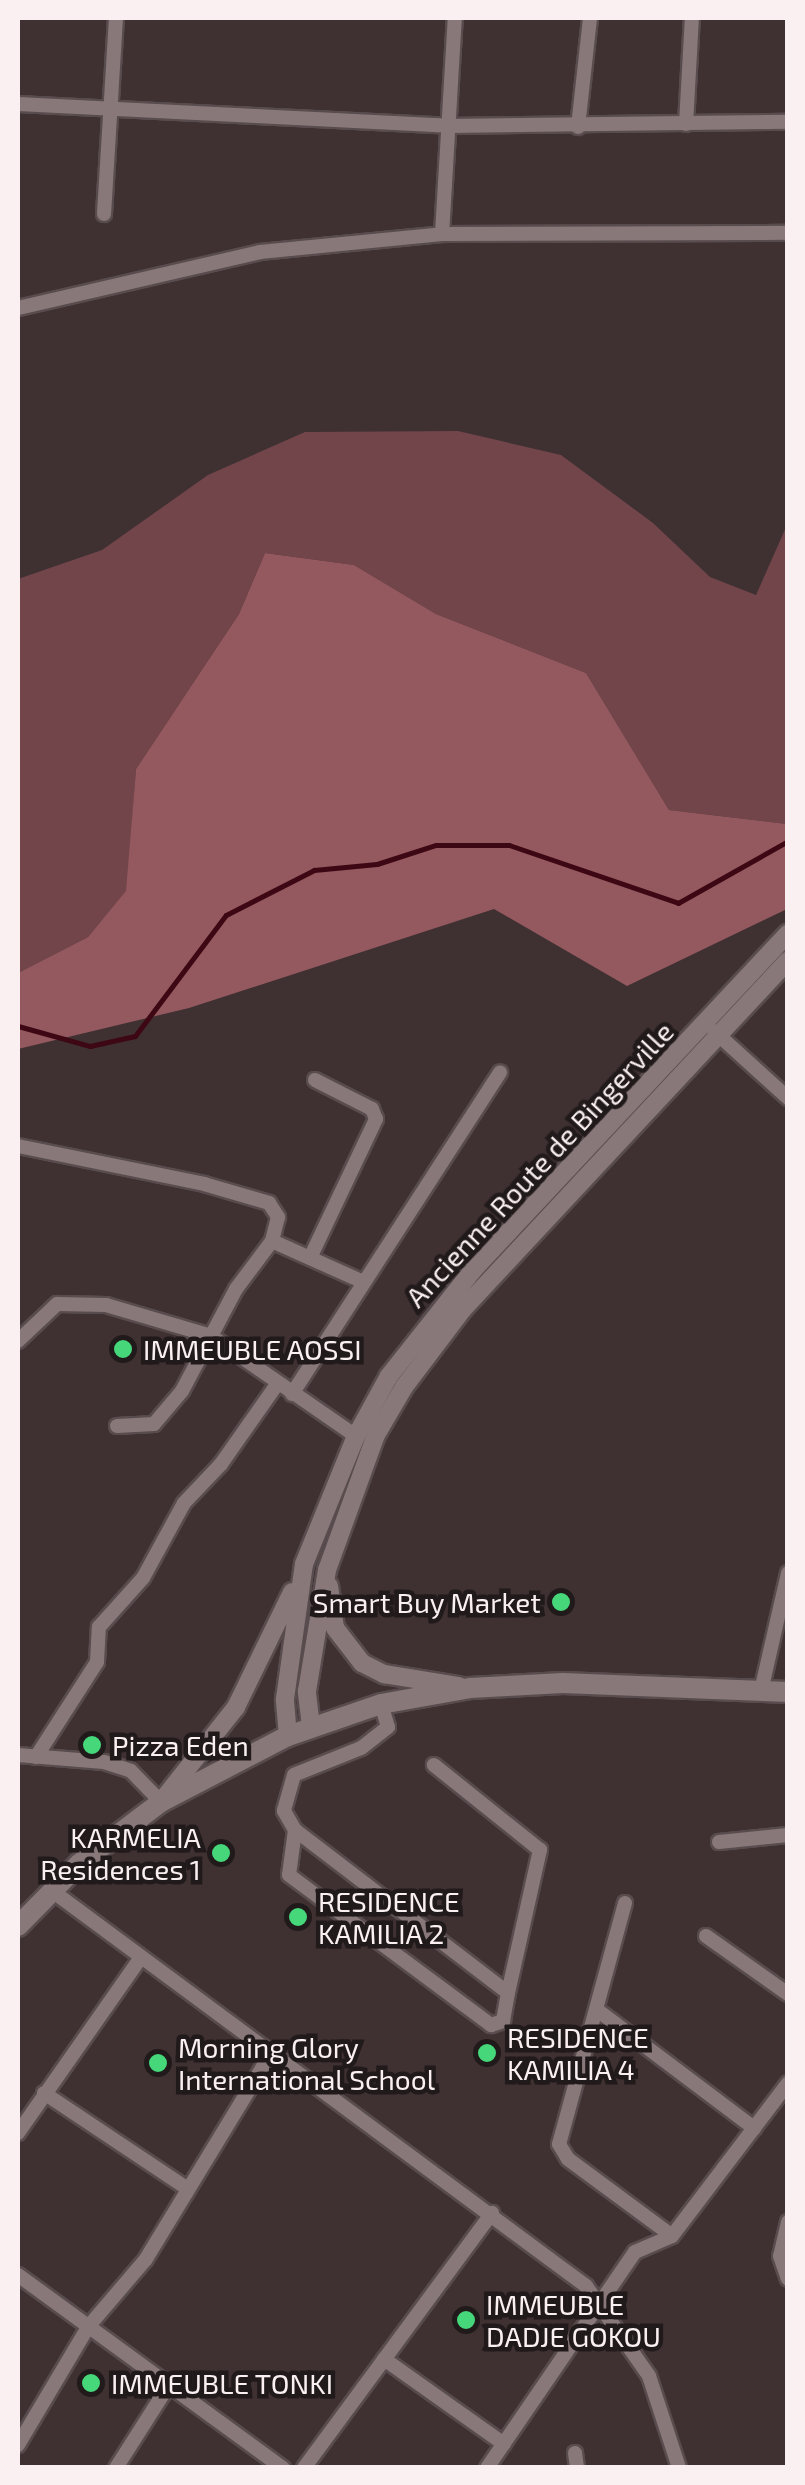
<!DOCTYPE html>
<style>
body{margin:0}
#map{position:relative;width:805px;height:2485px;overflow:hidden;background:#3f3032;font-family:"Exo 2",sans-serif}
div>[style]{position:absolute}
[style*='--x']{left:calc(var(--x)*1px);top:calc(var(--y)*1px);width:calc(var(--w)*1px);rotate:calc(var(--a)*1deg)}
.green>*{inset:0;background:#71454a}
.forest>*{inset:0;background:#94585f}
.stream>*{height:5px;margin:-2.5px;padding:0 2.5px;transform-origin:2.5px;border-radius:2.5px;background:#3d0814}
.roads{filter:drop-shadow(2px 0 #584c4e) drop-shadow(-2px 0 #584c4e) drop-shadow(0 2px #584c4e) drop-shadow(0 -2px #584c4e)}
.minor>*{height:14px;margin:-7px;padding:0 7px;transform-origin:7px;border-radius:7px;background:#897879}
.tertiary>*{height:18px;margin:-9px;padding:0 9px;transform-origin:9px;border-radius:9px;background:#897879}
.secondary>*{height:20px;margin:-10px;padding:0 10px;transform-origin:10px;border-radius:10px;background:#897879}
.dots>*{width:28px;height:28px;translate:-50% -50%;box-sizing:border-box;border:5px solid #211a1b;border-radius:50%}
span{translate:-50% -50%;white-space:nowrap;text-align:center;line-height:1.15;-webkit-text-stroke:9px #211a1b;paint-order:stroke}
.street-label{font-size:28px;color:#faf0f1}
.poi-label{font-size:28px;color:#faf0f1}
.left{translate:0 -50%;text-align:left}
.right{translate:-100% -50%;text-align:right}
.frame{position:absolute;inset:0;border:20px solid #faf0f1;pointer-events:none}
</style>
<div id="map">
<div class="green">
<i style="clip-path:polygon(458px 431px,561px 455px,653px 523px,710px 577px,756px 595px,787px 525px,787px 824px,669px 810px,586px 673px,436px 614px,354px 565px,265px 553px,239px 614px,136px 769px,127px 891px,88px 937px,18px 973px,18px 579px,102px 550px,208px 475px,305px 432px)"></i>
</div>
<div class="forest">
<i style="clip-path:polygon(265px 553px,354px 565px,436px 614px,586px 673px,669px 810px,787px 824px,787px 909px,627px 986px,494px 909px,189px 1008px,18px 1049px,18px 973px,88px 937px,126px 891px,136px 769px,239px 614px)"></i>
</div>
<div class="stream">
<i style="--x:18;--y:1026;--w:75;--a:15.5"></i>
<i style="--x:90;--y:1046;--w:46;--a:-12.5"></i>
<i style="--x:135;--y:1036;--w:151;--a:-53.1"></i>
<i style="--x:226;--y:915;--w:99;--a:-27.1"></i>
<i style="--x:314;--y:870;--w:63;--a:-5.4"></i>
<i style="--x:377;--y:864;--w:62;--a:-17.9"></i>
<i style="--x:436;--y:845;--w:73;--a:0"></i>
<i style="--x:509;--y:845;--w:179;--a:18.9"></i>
<i style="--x:678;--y:903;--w:126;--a:-29.4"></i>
</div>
<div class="roads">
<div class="minor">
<i style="--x:18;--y:104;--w:431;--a:2.9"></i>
<i style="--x:448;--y:126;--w:340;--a:-0.7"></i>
<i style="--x:686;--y:124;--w:106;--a:-86.8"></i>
<i style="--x:578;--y:127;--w:110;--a:-83.7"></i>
<i style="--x:104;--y:214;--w:196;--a:-86.5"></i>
<i style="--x:442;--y:234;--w:216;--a:-86.6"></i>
<i style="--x:18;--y:308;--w:248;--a:-13"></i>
<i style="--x:260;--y:252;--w:183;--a:-5.6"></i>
<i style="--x:442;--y:234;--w:346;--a:-0.2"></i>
<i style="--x:714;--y:1031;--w:100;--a:42.2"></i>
<i style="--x:18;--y:1146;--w:190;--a:11.5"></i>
<i style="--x:204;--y:1184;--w:68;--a:16.3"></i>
<i style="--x:269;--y:1203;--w:17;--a:57"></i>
<i style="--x:278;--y:1217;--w:25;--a:104"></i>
<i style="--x:272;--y:1241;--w:60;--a:126.9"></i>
<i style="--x:236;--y:1289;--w:115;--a:117.9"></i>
<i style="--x:182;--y:1391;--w:43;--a:130.3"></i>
<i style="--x:154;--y:1424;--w:37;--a:177"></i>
<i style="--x:272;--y:1241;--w:98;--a:24.2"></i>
<i style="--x:310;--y:1258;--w:154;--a:-64.6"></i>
<i style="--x:376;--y:1119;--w:11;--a:-112"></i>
<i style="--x:372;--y:1109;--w:64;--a:-153"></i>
<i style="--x:18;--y:1341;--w:54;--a:-43.5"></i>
<i style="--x:57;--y:1304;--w:49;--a:1.2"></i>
<i style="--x:106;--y:1305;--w:109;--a:16.4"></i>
<i style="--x:211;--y:1336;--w:176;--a:34.6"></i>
<i style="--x:292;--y:1394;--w:383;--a:-57.1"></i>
<i style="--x:761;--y:1691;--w:121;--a:-77.1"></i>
<i style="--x:381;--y:1704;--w:24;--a:73"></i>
<i style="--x:388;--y:1727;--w:34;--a:142"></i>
<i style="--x:361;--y:1748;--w:72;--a:158.1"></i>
<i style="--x:294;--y:1775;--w:37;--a:106"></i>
<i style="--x:284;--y:1811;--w:22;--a:60"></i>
<i style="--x:295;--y:1830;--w:268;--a:37.4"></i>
<i style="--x:508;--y:1993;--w:147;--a:-77.4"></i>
<i style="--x:540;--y:1850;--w:136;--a:-141.3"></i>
<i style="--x:18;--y:1755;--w:86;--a:4.7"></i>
<i style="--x:104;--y:1762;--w:28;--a:18"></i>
<i style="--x:131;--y:1771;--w:43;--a:45.9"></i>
<i style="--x:36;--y:1757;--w:113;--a:-57.3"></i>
<i style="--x:97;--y:1662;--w:35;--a:-87"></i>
<i style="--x:99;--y:1627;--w:66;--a:-48.1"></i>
<i style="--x:143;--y:1578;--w:85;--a:-61.3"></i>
<i style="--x:184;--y:1503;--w:54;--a:-46.5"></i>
<i style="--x:221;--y:1464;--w:99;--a:-54.9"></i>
<i style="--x:295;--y:1830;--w:45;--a:97.6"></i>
<i style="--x:289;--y:1875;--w:252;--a:36.6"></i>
<i style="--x:491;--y:2025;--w:13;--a:-18"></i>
<i style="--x:503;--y:2021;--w:28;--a:-80"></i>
<i style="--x:719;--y:1842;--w:69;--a:-5.8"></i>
<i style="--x:51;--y:1890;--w:666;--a:36.51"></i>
<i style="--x:586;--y:2286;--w:110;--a:55"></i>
<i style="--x:649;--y:2376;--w:97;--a:71.9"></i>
<i style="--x:625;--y:1903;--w:250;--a:105.3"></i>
<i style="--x:559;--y:2144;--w:17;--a:59"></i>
<i style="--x:568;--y:2159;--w:129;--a:36.5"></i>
<i style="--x:706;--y:1936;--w:100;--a:35.3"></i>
<i style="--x:600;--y:2012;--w:193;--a:37"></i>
<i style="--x:44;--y:2093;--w:169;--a:33.7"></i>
<i style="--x:18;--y:2133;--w:213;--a:-55"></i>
<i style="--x:788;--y:2222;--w:35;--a:103"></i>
<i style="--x:780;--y:2256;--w:24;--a:71"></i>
<i style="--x:18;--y:2275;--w:328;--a:36.1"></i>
<i style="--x:384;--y:2359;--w:147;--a:35.3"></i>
<i style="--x:18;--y:2445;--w:137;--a:-59.3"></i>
<i style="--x:88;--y:2327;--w:89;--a:-49.5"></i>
<i style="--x:146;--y:2259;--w:242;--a:-58.7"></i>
<i style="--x:575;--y:2453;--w:15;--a:82"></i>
<i style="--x:116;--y:2468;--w:95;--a:-57.5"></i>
<i style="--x:304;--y:2468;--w:317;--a:-53.6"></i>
<i style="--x:487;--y:2468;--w:262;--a:-55.6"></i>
<i style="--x:635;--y:2252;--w:40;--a:-23.4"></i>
<i style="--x:672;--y:2236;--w:192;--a:-52.8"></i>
</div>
<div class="tertiary">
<i style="--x:329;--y:1586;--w:42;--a:81.9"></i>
<i style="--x:335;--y:1628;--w:44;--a:52.4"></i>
<i style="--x:362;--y:1663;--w:25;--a:27"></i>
<i style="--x:384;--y:1674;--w:76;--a:9.1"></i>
<i style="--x:311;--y:1726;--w:35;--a:-97"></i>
<i style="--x:307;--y:1691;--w:123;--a:-80.6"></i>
<i style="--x:327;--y:1570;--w:144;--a:-70.1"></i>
<i style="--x:376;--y:1435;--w:56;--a:-59.7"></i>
<i style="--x:404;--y:1387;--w:98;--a:-52.9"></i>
<i style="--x:463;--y:1309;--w:477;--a:-47"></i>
<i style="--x:288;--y:1736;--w:37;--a:-95"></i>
<i style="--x:285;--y:1699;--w:136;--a:-82"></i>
<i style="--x:304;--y:1564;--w:138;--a:-67.9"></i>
<i style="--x:356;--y:1436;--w:68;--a:-61.2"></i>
<i style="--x:389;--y:1376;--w:135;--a:-51.6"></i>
<i style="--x:473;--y:1270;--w:461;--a:-46.9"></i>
<i style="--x:164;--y:1798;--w:116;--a:-51.6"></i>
<i style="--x:236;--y:1707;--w:128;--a:-64"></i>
</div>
<div class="secondary">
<i style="--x:18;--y:1926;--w:87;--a:-45.5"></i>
<i style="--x:79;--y:1864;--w:103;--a:-37.1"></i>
<i style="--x:161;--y:1802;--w:143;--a:-27.5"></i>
<i style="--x:288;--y:1736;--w:98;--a:-19"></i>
<i style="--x:381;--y:1704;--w:90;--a:-10.2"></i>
<i style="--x:470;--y:1688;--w:93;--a:-3.1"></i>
<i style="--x:563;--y:1683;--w:225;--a:2.3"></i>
</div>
</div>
<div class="dots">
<i style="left:123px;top:1349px;background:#45d77a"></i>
<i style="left:561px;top:1602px;background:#45d77a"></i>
<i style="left:92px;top:1745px;background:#45d77a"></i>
<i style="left:221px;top:1853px;background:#45d77a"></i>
<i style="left:298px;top:1917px;background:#45d77a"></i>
<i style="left:487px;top:2053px;background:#45d77a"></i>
<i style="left:158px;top:2063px;background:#45d77a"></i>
<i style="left:466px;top:2320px;background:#45d77a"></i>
<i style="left:91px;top:2383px;background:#45d77a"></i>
</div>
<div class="street-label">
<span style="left:539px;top:1164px;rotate:-47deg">Ancienne Route de Bingerville</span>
</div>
<div class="poi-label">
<span class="left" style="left:143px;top:1349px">IMMEUBLE AOSSI</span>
<span class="right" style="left:541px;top:1602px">Smart Buy Market</span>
<span class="left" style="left:112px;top:1745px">Pizza Eden</span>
<span class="right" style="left:201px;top:1853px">KARMELIA<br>Residences 1</span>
<span class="left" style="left:318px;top:1917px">RESIDENCE<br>KAMILIA 2</span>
<span class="left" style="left:507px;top:2053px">RESIDENCE<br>KAMILIA 4</span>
<span class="left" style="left:178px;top:2063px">Morning Glory<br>International School</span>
<span class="left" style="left:486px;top:2320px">IMMEUBLE<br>DADJE GOKOU</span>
<span class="left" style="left:111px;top:2383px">IMMEUBLE TONKI</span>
</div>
<div class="frame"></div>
</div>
